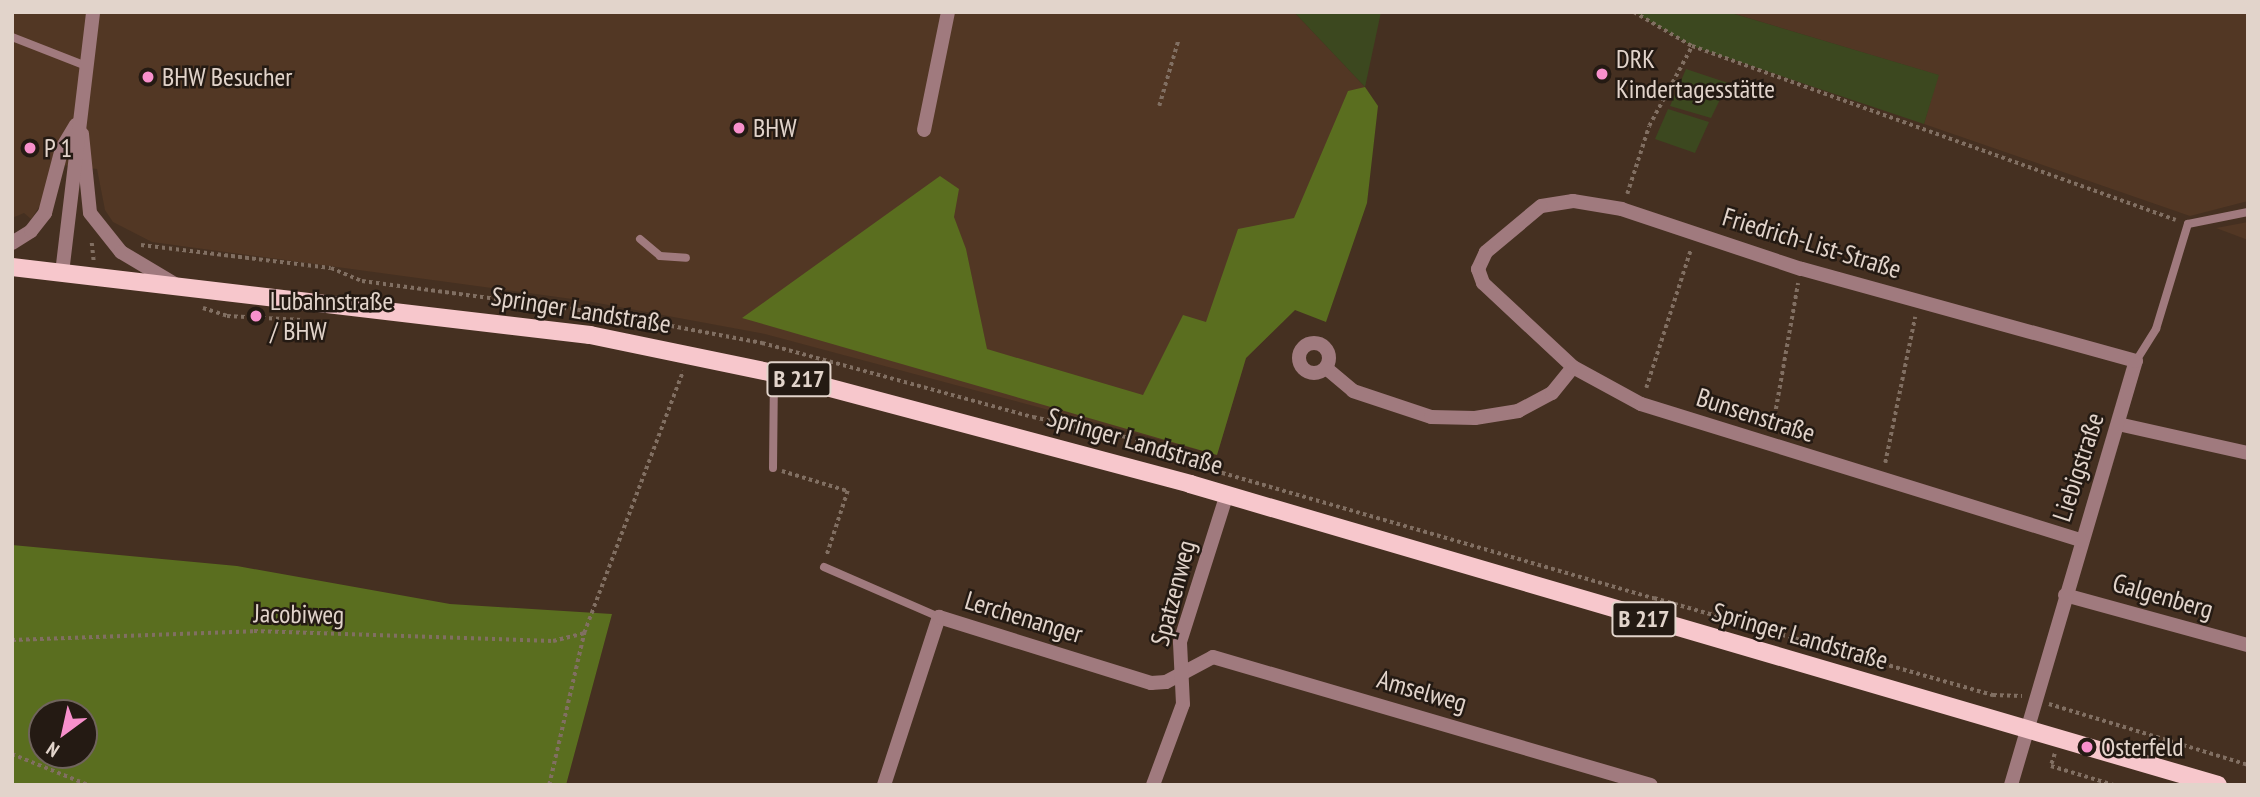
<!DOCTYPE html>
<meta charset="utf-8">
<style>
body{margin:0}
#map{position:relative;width:2260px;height:797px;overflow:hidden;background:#453021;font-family:"PT Sans Narrow",sans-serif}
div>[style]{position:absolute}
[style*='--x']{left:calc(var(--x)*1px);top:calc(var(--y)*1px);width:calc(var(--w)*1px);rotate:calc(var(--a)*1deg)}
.built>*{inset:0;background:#523724}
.green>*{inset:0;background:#3c481f}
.forest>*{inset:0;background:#5a6e1f}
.path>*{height:3.5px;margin-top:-1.75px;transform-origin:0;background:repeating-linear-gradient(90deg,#816f62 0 3.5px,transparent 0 7px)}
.lane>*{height:8px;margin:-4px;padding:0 4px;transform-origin:4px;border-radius:4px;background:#a07a7e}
.street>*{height:14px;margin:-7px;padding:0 7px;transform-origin:7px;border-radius:7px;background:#a07a7e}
.street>.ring{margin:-7px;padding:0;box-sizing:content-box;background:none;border:14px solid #a07a7e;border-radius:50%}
.primary>*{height:18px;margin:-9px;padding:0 9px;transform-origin:9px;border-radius:9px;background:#f7c7cc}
.dots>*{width:19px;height:19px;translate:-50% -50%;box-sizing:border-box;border:4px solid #241a13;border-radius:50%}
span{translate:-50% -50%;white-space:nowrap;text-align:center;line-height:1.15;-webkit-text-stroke:5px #241a13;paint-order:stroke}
.shield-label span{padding:2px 5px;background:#241a13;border:2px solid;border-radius:5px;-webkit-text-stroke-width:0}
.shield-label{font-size:24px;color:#e2d4cb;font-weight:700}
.poi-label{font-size:26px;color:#e2d4cb}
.left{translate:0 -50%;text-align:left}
.street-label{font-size:26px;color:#e2d4cb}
.frame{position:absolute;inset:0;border:14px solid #e2d4cb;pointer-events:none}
.north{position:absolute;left:28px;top:699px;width:70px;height:70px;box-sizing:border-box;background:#241a13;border:2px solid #70645d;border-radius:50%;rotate:213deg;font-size:19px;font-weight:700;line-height:28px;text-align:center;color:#e2d4cb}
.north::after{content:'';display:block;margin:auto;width:24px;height:32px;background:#f890cc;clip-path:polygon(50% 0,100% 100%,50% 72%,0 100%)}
</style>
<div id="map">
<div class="built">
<i style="clip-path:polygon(12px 12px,1294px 12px,1365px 87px,1295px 310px,1246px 358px,1217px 455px,765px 334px,587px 301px,152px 242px,113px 222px,105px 210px,97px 169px,53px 164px,41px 204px,31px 219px,24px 213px,12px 218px)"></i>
<i style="clip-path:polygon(1728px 12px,2248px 12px,2248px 201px,2190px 216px,1924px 124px,1938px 75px)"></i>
<i style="clip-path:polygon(2248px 222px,2248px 240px,2216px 228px)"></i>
</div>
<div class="green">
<i style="clip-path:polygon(1294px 12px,1381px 12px,1365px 87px)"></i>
<i style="clip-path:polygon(1634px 12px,1728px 12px,1939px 75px,1924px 124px,1692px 46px)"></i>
<i style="clip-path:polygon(1686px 69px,1728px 83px,1711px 118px,1670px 106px)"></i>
<i style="clip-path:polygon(1668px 109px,1709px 122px,1695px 153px,1655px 139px)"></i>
</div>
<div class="forest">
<i style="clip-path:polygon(1365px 87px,1378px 106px,1367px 203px,1326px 322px,1295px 310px,1246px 358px,1217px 455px,742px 318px,940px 176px,959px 189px,954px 217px,966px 249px,987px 349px,1143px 395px,1183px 315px,1206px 322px,1238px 229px,1294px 218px,1348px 91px)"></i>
<i style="clip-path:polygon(evenodd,12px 545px,237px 566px,450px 604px,612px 614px,566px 785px,12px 785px,12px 545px,42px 713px,84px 713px,84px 755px,42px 755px,42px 713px)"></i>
</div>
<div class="path">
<i style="--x:1634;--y:12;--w:67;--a:30.4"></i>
<i style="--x:1692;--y:46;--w:514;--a:19.77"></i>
<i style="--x:1159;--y:106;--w:68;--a:-73.7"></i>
<i style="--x:1627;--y:194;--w:71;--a:-72.1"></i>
<i style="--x:1649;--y:126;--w:91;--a:-61.7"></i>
<i style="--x:92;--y:243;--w:18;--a:84"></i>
<i style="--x:141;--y:245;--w:191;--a:6.9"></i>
<i style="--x:331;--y:268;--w:34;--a:23"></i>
<i style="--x:362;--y:281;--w:242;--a:7.6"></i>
<i style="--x:602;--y:313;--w:163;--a:10.6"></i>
<i style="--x:762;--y:343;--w:281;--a:15.3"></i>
<i style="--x:1033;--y:417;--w:119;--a:12.2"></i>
<i style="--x:1149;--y:442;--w:51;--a:26.6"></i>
<i style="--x:1195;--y:465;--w:478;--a:16.2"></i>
<i style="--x:1654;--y:598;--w:353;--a:16"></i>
<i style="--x:1993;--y:695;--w:29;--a:2"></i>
<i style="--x:203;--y:308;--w:25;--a:18"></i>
<i style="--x:227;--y:316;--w:75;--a:3.1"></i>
<i style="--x:1646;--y:388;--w:146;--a:-72.1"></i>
<i style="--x:1772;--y:430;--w:149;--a:-80"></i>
<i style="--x:1885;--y:463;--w:149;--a:-78.4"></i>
<i style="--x:782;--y:471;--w:69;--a:16.9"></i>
<i style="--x:848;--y:491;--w:67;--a:108.2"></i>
<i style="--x:12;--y:640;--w:242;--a:-2.1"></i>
<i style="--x:254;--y:631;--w:299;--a:1.9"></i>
<i style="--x:553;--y:641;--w:32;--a:-14"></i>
<i style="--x:2049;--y:704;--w:208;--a:17"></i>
<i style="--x:12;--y:754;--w:82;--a:22.2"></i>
<i style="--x:2055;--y:754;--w:13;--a:108"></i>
<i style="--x:2051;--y:766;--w:66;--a:16.8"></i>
<i style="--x:549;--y:785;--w:156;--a:-77"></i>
<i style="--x:584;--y:633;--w:280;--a:-69.3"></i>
</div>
<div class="lane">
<i style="--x:12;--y:37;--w:79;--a:21.4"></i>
<i style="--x:640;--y:239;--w:26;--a:40"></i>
<i style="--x:660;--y:256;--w:26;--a:4"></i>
<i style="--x:2136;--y:361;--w:38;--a:-58"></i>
<i style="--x:2156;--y:329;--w:110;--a:-73.1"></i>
<i style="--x:2188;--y:224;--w:61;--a:-11.3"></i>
<i style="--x:773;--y:468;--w:95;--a:-89.4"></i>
<i style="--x:824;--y:567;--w:125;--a:23.5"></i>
</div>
<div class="street">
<i style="--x:924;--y:130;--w:120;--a:-78.5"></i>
<i style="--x:82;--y:134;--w:79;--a:84.2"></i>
<i style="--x:90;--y:213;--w:50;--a:51.5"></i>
<i style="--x:121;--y:252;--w:63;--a:30.7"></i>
<i style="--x:12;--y:243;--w:22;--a:-32"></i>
<i style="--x:31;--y:231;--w:23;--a:-52"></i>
<i style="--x:45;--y:213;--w:67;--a:-75.3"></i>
<i style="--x:62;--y:148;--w:27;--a:-59"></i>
<i style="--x:62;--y:273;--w:263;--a:-83.2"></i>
<i class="ring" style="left:1299px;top:343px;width:16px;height:16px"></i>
<i style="--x:1326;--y:368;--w:35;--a:40"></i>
<i style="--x:1353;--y:391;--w:82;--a:18.4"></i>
<i style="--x:1431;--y:417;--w:44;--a:1.3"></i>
<i style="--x:1475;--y:418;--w:44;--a:-9.2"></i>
<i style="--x:1518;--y:411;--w:38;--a:-28"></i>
<i style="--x:1552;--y:393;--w:33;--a:-51"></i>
<i style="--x:2118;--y:424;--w:133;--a:12.6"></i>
<i style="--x:2065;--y:595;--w:190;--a:15.3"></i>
<i style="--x:884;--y:785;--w:177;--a:-71.9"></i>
<i style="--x:939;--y:617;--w:222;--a:17.3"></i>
<i style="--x:1151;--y:683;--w:15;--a:-4"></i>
<i style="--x:1166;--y:682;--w:53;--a:-28"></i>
<i style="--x:1213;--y:657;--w:456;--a:16.3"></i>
<i style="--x:1153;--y:785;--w:86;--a:-69.7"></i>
<i style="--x:1183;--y:704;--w:62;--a:-92.8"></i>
<i style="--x:1180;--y:642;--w:155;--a:-72.4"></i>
<i style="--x:2011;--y:785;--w:442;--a:-73.6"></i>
<i style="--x:2136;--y:361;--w:347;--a:-164.6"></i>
<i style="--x:1801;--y:269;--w:189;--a:-161.5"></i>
<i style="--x:1622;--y:209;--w:50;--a:-170.7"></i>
<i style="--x:1573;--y:201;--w:32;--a:171"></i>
<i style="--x:1541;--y:206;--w:72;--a:140.1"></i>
<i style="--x:1486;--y:252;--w:19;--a:115"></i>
<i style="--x:1478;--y:269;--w:15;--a:70"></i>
<i style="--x:1483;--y:283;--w:123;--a:43"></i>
<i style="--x:1573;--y:367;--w:77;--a:28.6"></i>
<i style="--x:1641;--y:404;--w:461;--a:17.2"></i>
</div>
<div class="primary">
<i style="--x:12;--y:267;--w:582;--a:6.71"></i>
<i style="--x:590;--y:335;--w:188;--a:11.7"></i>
<i style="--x:774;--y:373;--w:431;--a:14.9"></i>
<i style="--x:1190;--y:484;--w:1071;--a:16.32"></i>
</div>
<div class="dots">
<i style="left:1602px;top:74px;background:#f890cc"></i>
<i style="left:148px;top:77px;background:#f890cc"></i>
<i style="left:739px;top:128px;background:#f890cc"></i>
<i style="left:30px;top:148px;background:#f890cc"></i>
<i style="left:256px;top:316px;background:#f890cc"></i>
<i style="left:2087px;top:747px;background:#f890cc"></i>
</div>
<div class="shield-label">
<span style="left:799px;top:379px">B 217</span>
<span style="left:1644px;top:619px">B 217</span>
</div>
<div class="poi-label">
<span class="left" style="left:1616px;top:74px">DRK<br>Kindertagesstätte</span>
<span class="left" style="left:162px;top:77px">BHW Besucher</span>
<span class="left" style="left:753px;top:128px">BHW</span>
<span class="left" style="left:44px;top:148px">P 1</span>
<span class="left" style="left:270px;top:316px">Lubahnstraße<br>/ BHW</span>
<span class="left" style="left:2101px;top:747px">Osterfeld</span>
</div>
<div class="street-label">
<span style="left:1812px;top:243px;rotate:17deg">Friedrich-List-Straße</span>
<span style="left:581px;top:310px;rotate:9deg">Springer Landstraße</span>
<span style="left:1756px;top:415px;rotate:18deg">Bunsenstraße</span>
<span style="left:1135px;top:441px;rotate:16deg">Springer Landstraße</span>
<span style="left:2078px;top:467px;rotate:-72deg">Liebigstraße</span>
<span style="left:1173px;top:593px;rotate:-75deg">Spatzenweg</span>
<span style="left:2163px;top:596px;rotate:16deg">Galgenberg</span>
<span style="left:299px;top:614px;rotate:1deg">Jacobiweg</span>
<span style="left:1024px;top:617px;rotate:17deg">Lerchenanger</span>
<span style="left:1800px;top:636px;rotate:16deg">Springer Landstraße</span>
<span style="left:1422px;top:691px;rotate:16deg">Amselweg</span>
</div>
<div class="frame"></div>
<div class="north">N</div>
</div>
